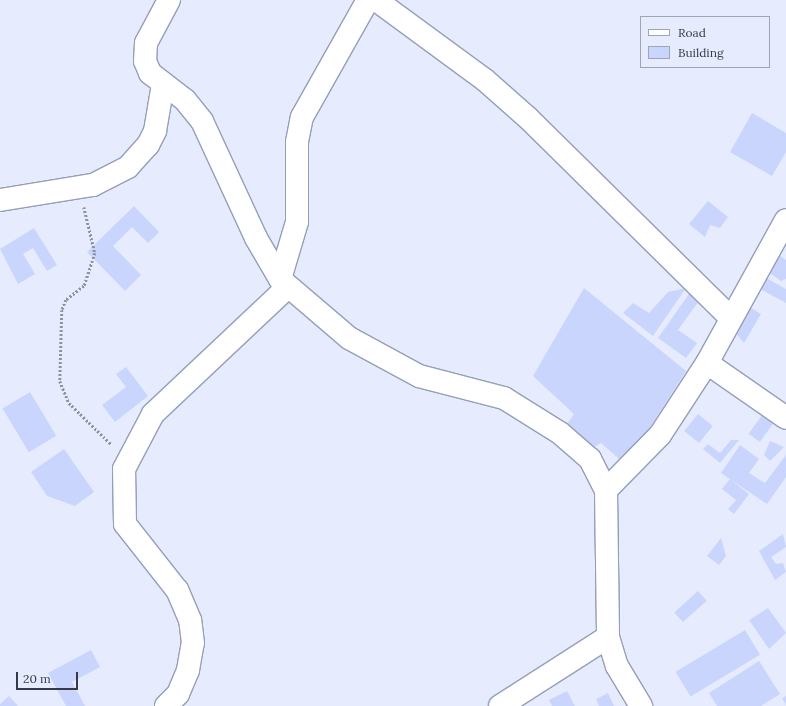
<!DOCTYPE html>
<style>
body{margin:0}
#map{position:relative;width:786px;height:706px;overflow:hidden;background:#e6ecfe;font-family:Lora,serif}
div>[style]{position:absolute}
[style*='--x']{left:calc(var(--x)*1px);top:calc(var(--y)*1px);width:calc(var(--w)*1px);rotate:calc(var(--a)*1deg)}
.building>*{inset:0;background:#c9d5fc;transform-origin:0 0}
.path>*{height:2.5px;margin-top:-1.25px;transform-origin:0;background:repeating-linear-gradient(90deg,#8d92a1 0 2px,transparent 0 4px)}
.roads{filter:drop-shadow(1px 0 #959eb9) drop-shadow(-1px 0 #959eb9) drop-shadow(0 1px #959eb9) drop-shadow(0 -1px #959eb9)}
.minor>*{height:22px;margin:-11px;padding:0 11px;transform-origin:11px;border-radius:11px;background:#fff}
span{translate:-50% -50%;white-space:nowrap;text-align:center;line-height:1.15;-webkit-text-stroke:3.5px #e6ecfe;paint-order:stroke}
.legend{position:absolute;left:640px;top:16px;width:130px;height:52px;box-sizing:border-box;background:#e6ecfe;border:1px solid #a0a5b4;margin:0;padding:5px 7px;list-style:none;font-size:12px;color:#373a46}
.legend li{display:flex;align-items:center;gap:8px;height:20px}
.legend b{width:20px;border:1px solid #a0a5b4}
.scale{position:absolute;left:16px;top:672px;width:62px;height:18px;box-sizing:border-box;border:2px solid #373a46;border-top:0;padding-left:5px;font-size:12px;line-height:14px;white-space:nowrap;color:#373a46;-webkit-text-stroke:3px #e6ecfe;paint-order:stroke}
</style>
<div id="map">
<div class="building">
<i style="clip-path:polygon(752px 113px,786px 133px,786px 152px,772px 176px,730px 152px)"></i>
<i style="clip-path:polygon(708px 201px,728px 217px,720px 228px,710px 225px,705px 237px,689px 224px)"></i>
<i style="clip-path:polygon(134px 206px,159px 232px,148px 243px,132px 227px,113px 246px,141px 275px,125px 291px,87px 252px)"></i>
<i style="clip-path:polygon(34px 228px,57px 265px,47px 271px,33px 248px,23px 254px,35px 274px,18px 284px,0 249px)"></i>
<i style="clip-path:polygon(776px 253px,786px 260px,786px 279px,781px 281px,765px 270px)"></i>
<i style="clip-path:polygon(759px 274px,786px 289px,786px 303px,753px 285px)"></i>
<i style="clip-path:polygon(584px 288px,686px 371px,626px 465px,601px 443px,593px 448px,565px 427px,574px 414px,533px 376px)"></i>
<i style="clip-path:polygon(686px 288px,653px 336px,623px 313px,633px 303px,649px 313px,668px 292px)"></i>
<i style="clip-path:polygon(691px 291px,701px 298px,678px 330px,697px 343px,686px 358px,658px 338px)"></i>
<i style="clip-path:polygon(748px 306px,761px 314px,744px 343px,734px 331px)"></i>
<i style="clip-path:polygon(126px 367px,148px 396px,115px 422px,102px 405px,126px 387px,116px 374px)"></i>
<i style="left:30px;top:392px;width:51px;height:32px;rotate:59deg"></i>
<i style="left:765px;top:411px;width:14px;height:28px;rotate:36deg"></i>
<i style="left:698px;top:414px;width:19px;height:22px;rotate:39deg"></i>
<i style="clip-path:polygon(731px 440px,739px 440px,720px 463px,703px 449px,708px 444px,720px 453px)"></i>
<i style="clip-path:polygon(770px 441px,784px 447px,770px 461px,764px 455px)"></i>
<i style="clip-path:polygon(740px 445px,759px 459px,749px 473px,765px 483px,786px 455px,786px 477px,767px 504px,721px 473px)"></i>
<i style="clip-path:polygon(64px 449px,94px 492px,75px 506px,47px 496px,31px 472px)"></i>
<i style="clip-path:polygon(730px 479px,749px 494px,734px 514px,728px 509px,736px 500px,722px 489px)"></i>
<i style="clip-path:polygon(783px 534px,786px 547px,771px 557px,776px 564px,783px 563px,786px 572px,775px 580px,759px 551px)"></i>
<i style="clip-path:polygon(721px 538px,726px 556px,719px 565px,707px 556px)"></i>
<i style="left:698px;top:591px;width:13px;height:32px;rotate:48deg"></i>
<i style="clip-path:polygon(768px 608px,786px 633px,769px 649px,749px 620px)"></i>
<i style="left:745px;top:630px;width:29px;height:81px;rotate:59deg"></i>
<i style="clip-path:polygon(91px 650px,100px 667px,72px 682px,85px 706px,66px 706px,48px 673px)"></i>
<i style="clip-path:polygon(759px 661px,780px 694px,761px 706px,717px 706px,709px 693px)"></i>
<i style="clip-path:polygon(567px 691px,575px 706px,552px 706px,549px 700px)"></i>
<i style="clip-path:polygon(608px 693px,614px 706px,599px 706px,596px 699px)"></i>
<i style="clip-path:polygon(9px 696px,18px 706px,0 706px,0 704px)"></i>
<i style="clip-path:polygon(786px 696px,786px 705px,782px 698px)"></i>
</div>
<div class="path">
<i style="--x:84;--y:207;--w:47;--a:76.6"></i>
<i style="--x:95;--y:253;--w:35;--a:108"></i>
<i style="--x:84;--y:286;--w:23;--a:142"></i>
<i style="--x:66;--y:300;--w:11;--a:112"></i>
<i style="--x:62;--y:310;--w:71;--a:91.6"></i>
<i style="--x:60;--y:381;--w:24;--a:68"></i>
<i style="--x:69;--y:403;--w:60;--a:44.3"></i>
</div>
<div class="roads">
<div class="minor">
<i style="--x:169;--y:0;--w:49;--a:118.1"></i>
<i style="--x:146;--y:43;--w:18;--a:93"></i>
<i style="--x:145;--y:61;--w:13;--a:67"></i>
<i style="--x:150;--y:73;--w:44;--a:37.6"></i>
<i style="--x:185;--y:100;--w:27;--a:51"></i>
<i style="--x:202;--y:121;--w:129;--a:65.2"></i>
<i style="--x:256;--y:238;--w:48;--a:59.7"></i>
<i style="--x:280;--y:279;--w:91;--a:40.5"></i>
<i style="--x:349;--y:338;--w:80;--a:28.5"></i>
<i style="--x:419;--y:376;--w:88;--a:14.5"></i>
<i style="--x:504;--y:398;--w:66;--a:32"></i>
<i style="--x:560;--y:433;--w:40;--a:41"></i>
<i style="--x:590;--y:459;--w:35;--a:63"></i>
<i style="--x:606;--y:490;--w:147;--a:89.2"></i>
<i style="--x:608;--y:637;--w:30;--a:73"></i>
<i style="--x:617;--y:666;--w:47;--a:59"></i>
<i style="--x:376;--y:0;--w:135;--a:36.3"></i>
<i style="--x:485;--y:80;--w:57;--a:41.5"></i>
<i style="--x:528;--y:118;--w:284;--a:44.6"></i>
<i style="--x:0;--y:200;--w:94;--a:-9.2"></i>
<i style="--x:93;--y:185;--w:39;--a:-27"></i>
<i style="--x:128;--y:167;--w:30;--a:-48"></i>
<i style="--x:148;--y:145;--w:16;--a:-63"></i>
<i style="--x:155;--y:131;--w:48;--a:-80.3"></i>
<i style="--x:280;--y:279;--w:59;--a:-73.4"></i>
<i style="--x:297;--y:222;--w:80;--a:-90"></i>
<i style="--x:297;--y:142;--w:25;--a:-79"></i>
<i style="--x:302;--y:117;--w:134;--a:-60.6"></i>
<i style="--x:707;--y:363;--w:96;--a:34.8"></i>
<i style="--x:606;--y:490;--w:77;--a:-45.5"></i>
<i style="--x:660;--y:435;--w:86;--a:-56.9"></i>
<i style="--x:707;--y:363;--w:163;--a:-61.1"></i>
<i style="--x:166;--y:706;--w:17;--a:-45"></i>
<i style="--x:178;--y:694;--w:26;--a:-67"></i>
<i style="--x:188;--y:670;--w:27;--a:-80"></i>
<i style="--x:193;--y:643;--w:23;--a:-97"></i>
<i style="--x:190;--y:620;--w:33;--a:-113"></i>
<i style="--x:177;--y:590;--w:84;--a:-128.2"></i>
<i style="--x:125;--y:524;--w:55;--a:-91"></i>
<i style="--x:124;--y:469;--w:62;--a:-62.2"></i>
<i style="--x:153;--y:414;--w:185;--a:-43.3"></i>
<i style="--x:500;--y:706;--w:128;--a:-32.6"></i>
</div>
</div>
<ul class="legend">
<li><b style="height:5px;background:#fff"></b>Road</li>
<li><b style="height:11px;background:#c9d5fc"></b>Building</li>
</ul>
<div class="scale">20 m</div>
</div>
